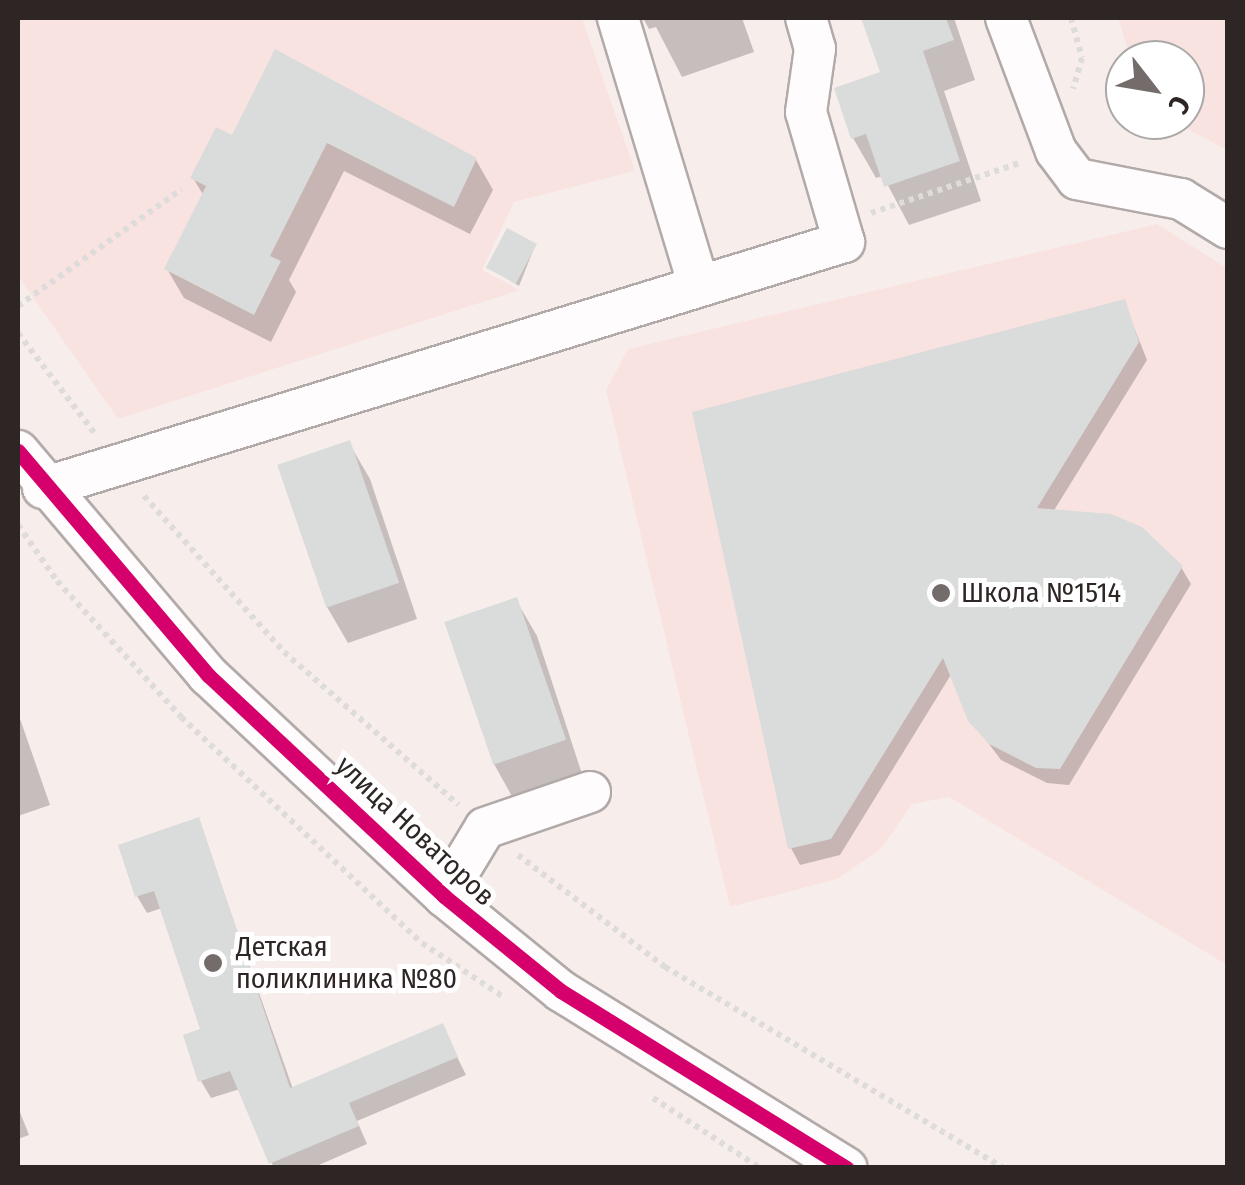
<!DOCTYPE html>
<meta charset="utf-8">
<style>
body{margin:0}
#map{position:relative;width:1245px;height:1185px;overflow:hidden;background:#f7eeec;font-family:"Fira Sans Condensed",sans-serif}
div>[style]{position:absolute}
[style*='--x']{left:calc(var(--x)*1px);top:calc(var(--y)*1px);width:calc(var(--w)*1px);rotate:calc(var(--a)*1deg)}
.built>*{inset:0;background:#f9e3e1}
.shadow>*{inset:0;background:#0003}
.building>*{inset:0;background:#dadbdb;transform-origin:0 0}
.path>*{height:6px;margin-top:-3px;transform-origin:0;background:repeating-linear-gradient(90deg,#dedbdb 0 5px,transparent 0 10px)}
.roads{filter:drop-shadow(2px 0 #b2aaa9) drop-shadow(-2px 0 #b2aaa9) drop-shadow(0 2px #b2aaa9) drop-shadow(0 -2px #b2aaa9)}
.minor>*{height:40px;margin:-20px;padding:0 20px;transform-origin:20px;border-radius:20px;background:#fefcfc}
.cycleway>*{height:15px;margin:-7.5px;padding:0 7.5px;transform-origin:7.5px;border-radius:7.5px;background:#d6006c}
.dots>*{width:28px;height:28px;translate:-50% -50%;box-sizing:border-box;border:5px solid #fff;border-radius:50%}
span{translate:-50% -50%;white-space:nowrap;text-align:center;line-height:1.15;-webkit-text-stroke:10px #fff;paint-order:stroke}
.poi-label{font-size:28px;color:#2e2525}
.left{translate:0 -50%;text-align:left}
.street-label{font-size:28px;color:#2e2525}
.frame{position:absolute;inset:0;border:20px solid #2e2525;pointer-events:none}
.north{position:absolute;left:1105px;top:40px;width:100px;height:100px;box-sizing:border-box;background:#fff;border:2px solid #aba8a8;border-radius:50%;rotate:121deg;font-size:28px;font-weight:700;line-height:40px;text-align:center;color:#2e2525}
.north::after{content:'';display:block;margin:auto;width:35px;height:45px;background:#746b6b;clip-path:polygon(50% 0,100% 100%,50% 72%,0 100%)}
</style>
<div id="map">
<div class="built">
<i style="clip-path:polygon(18px 18px,582px 18px,635px 171px,514px 202px,482px 270px,520px 290px,118px 419px,18px 276px)"></i>
<i style="clip-path:polygon(1118px 18px,1227px 18px,1227px 150px,1170px 120px,1185px 120px,1185px 60px,1131px 60px)"></i>
<i style="clip-path:polygon(1157px 224px,1227px 268px,1227px 965px,949px 797px,912px 804px,881px 849px,837px 879px,730px 907px,606px 390px,628px 349px)"></i>
</div>
<div class="shadow">
<i style="clip-path:polygon(643px 18px,742px 18px,754px 52px,682px 77px,656px 27px,649px 29px)"></i>
<i style="clip-path:polygon(864px 18px,954px 18px,975px 80px,944px 91px,981px 201px,909px 225px,883px 176px,876px 178px,853px 138px,883px 74px)"></i>
<i style="clip-path:polygon(276px 53px,476px 160px,493px 190px,470px 234px,344px 171px,289px 280px,296px 292px,271px 342px,184px 298px,167px 269px,204px 196px,193px 178px,233px 138px)"></i>
<i style="clip-path:polygon(535px 246px,519px 286px,490px 268px)"></i>
<i style="clip-path:polygon(1124px 302px,1147px 360px,1053px 512px,1181px 567px,1191px 584px,1069px 785px,1047px 783px,1001px 760px,971px 720px,952px 673px,840px 855px,800px 865px,791px 848px,695px 413px)"></i>
<i style="clip-path:polygon(349px 443px,370px 479px,417px 619px,348px 643px,327px 607px)"></i>
<i style="clip-path:polygon(516px 600px,537px 636px,583px 777px,514px 800px,494px 764px)"></i>
<i style="clip-path:polygon(18px 713px,50px 805px,18px 816px)"></i>
<i style="clip-path:polygon(198px 820px,293px 1089px,442px 1026px,466px 1075px,357px 1121px,367px 1144px,312px 1168px,274px 1168px,240px 1089px,211px 1098px,201px 1081px,186px 1037px,203px 1031px,162px 908px,147px 913px,137px 896px)"></i>
<i style="clip-path:polygon(18px 1107px,29px 1135px,18px 1139px)"></i>
</div>
<div class="building">
<i style="clip-path:polygon(861px 18px,946px 18px,954px 40px,923px 51px,960px 161px,884px 187px,866px 134px,851px 139px,834px 88px,880px 72px)"></i>
<i style="clip-path:polygon(275px 49px,477px 158px,454px 207px,327px 143px,270px 256px,281px 261px,254px 315px,164px 269px,206px 186px,190px 178px,216px 127px,232px 135px)"></i>
<i style="left:507px;top:228px;width:34px;height:45px;rotate:28deg"></i>
<i style="clip-path:polygon(1125px 299px,1139px 342px,1037px 508px,1111px 514px,1142px 527px,1183px 566px,1060px 769px,1036px 768px,989px 744px,968px 721px,943px 658px,831px 839px,788px 849px,692px 412px)"></i>
<i style="left:350px;top:440px;width:151px;height:77px;rotate:71deg"></i>
<i style="left:517px;top:597px;width:151px;height:77px;rotate:71deg"></i>
<i style="clip-path:polygon(199px 817px,290px 1088px,443px 1023px,458px 1057px,349px 1103px,359px 1126px,269px 1164px,230px 1071px,198px 1082px,183px 1035px,200px 1029px,154px 891px,135px 897px,118px 845px)"></i>
</div>
<div class="path">
<i style="--x:1071;--y:18;--w:41;--a:74.6"></i>
<i style="--x:1082;--y:58;--w:32;--a:106"></i>
<i style="--x:871;--y:213;--w:157;--a:-18.6"></i>
<i style="--x:18;--y:306;--w:201;--a:-35.5"></i>
<i style="--x:18;--y:333;--w:128;--a:52.6"></i>
<i style="--x:144;--y:496;--w:210;--a:48.1"></i>
<i style="--x:284;--y:652;--w:232;--a:41.2"></i>
<i style="--x:18;--y:525;--w:68;--a:55.1"></i>
<i style="--x:57;--y:581;--w:184;--a:47.6"></i>
<i style="--x:181;--y:717;--w:330;--a:43.2"></i>
<i style="--x:422;--y:943;--w:96;--a:33.5"></i>
<i style="--x:518;--y:855;--w:185;--a:37.3"></i>
<i style="--x:665;--y:967;--w:394;--a:30.7"></i>
<i style="--x:653;--y:1098;--w:128;--a:33.2"></i>
</div>
<div class="roads">
<div class="minor">
<i style="--x:618;--y:18;--w:280;--a:73.2"></i>
<i style="--x:1006;--y:18;--w:142;--a:69.4"></i>
<i style="--x:1056;--y:151;--w:35;--a:53"></i>
<i style="--x:1077;--y:179;--w:106;--a:10.9"></i>
<i style="--x:1181;--y:199;--w:55;--a:31.7"></i>
<i style="--x:18;--y:451;--w:294;--a:49.7"></i>
<i style="--x:208;--y:675;--w:323;--a:43.1"></i>
<i style="--x:444;--y:896;--w:151;--a:39.1"></i>
<i style="--x:561;--y:991;--w:336;--a:31.8"></i>
<i style="--x:43;--y:488;--w:838;--a:-17.07"></i>
<i style="--x:844;--y:242;--w:135;--a:-106.3"></i>
<i style="--x:806;--y:112;--w:64;--a:-81.9"></i>
<i style="--x:815;--y:49;--w:32;--a:-106"></i>
<i style="--x:444;--y:896;--w:79;--a:-58.9"></i>
<i style="--x:485;--y:828;--w:111;--a:-18.9"></i>
</div>
</div>
<div class="cycleway">
<i style="--x:18;--y:451;--w:294;--a:49.7"></i>
<i style="--x:208;--y:675;--w:323;--a:43.1"></i>
<i style="--x:444;--y:896;--w:151;--a:39.1"></i>
<i style="--x:561;--y:991;--w:336;--a:31.8"></i>
</div>
<div class="dots">
<i style="left:941px;top:593px;background:#746b6b"></i>
<i style="left:213px;top:963px;background:#746b6b"></i>
</div>
<div class="poi-label">
<span class="left" style="left:961px;top:593px">Школа №1514</span>
<span class="left" style="left:236px;top:963px">Детская<br>поликлиника №80</span>
</div>
<div class="street-label">
<span style="left:415px;top:831px;rotate:43deg">улица Новаторов</span>
</div>
<div class="frame"></div>
<div class="north">С</div>
</div>
